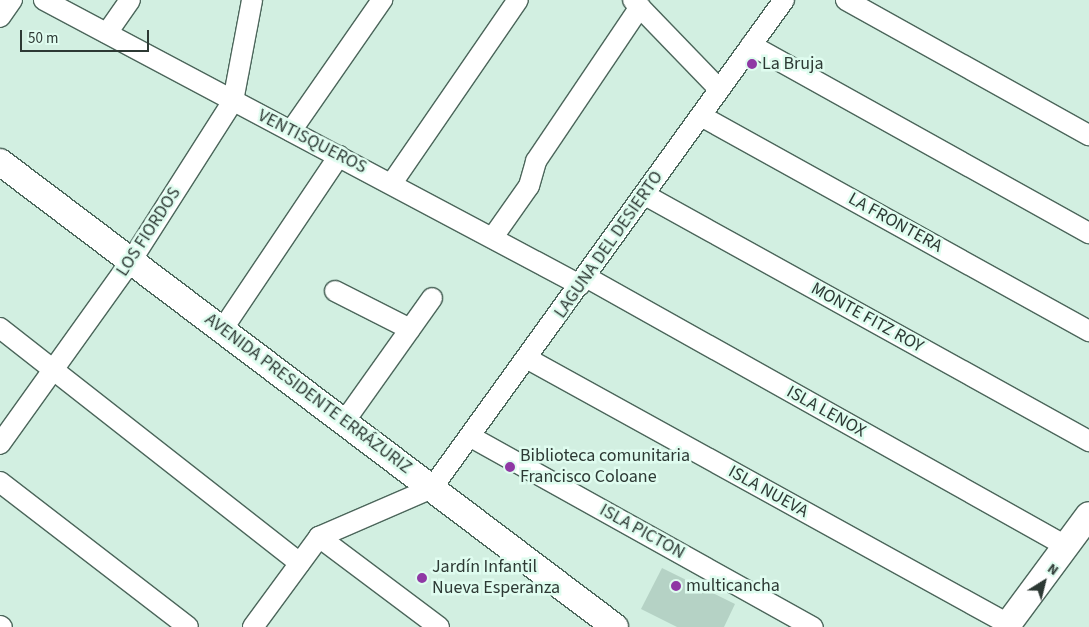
<!DOCTYPE html>
<meta charset="utf-8">
<style>
body{margin:0}
#map{position:relative;width:1089px;height:627px;overflow:hidden;background:#d2efe1;font-family:"Source Sans 3",sans-serif}
div>[style]{position:absolute}
[style*='--x']{left:calc(var(--x)*1px);top:calc(var(--y)*1px);width:calc(var(--w)*1px);rotate:calc(var(--a)*1deg)}
.building>*{inset:0;background:#b5d2c5}
.roads{filter:drop-shadow(1px 0 #4c665b) drop-shadow(-1px 0 #4c665b) drop-shadow(0 1px #4c665b) drop-shadow(0 -1px #4c665b)}
.minor>*{height:20px;margin:-10px;padding:0 10px;transform-origin:10px;border-radius:10px;background:#fff}
.tertiary>*{height:26px;margin:-13px;padding:0 13px;transform-origin:13px;border-radius:13px;background:#fff}
.dots>*{width:14px;height:14px;translate:-50% -50%;box-sizing:border-box;border:2px solid #dffcef;border-radius:50%}
span{translate:-50% -50%;white-space:nowrap;text-align:center;line-height:1.15;-webkit-text-stroke:5px #dffcef;paint-order:stroke}
.poi-label{font-size:18px;color:#2d3934}
.left{translate:0 -50%;text-align:left}
.street-label{font-size:18px;color:#2d3934}
.north{position:absolute;left:1019px;top:557px;width:50px;height:50px;-webkit-text-stroke:4px #dffcef;paint-order:stroke;rotate:36deg;font-size:14px;font-weight:700;line-height:20px;text-align:center;color:#2d3934}
.north::after{content:'';display:block;margin:auto;width:18px;height:22px;background:#2d3934;clip-path:polygon(50% 0,100% 100%,50% 72%,0 100%)}
.scale{position:absolute;left:20px;top:30px;width:129px;height:22px;box-sizing:border-box;border:2px solid #2d3934;border-top:0;padding-left:6px;font-size:15px;line-height:18px;white-space:nowrap;color:#2d3934;-webkit-text-stroke:4px #dffcef;paint-order:stroke}
</style>
<div id="map">
<div class="building">
<i style="clip-path:polygon(662px 568px,735px 604px,724px 627px,677px 627px,641px 609px)"></i>
</div>
<div class="roads">
<div class="minor">
<i style="--x:44;--y:0;--w:607;--a:28"></i>
<i style="--x:633;--y:0;--w:124;--a:46"></i>
<i style="--x:846;--y:0;--w:278;--a:29.1"></i>
<i style="--x:0;--y:17;--w:21;--a:-55"></i>
<i style="--x:107;--y:33;--w:40;--a:-55.1"></i>
<i style="--x:751;--y:45;--w:387;--a:29.1"></i>
<i style="--x:701;--y:116;--w:444;--a:29"></i>
<i style="--x:291;--y:131;--w:160;--a:-55.2"></i>
<i style="--x:392;--y:183;--w:222;--a:-55.5"></i>
<i style="--x:645;--y:195;--w:508;--a:28.99"></i>
<i style="--x:493;--y:237;--w:62;--a:-54.8"></i>
<i style="--x:529;--y:186;--w:26;--a:-74"></i>
<i style="--x:536;--y:161;--w:186;--a:-56"></i>
<i style="--x:586;--y:277;--w:550;--a:29.27"></i>
<i style="--x:335;--y:291;--w:84;--a:26.9"></i>
<i style="--x:0;--y:328;--w:381;--a:38.1"></i>
<i style="--x:222;--y:330;--w:210;--a:-56.1"></i>
<i style="--x:528;--y:359;--w:548;--a:28.9"></i>
<i style="--x:344;--y:422;--w:152;--a:-54.6"></i>
<i style="--x:471;--y:437;--w:391;--a:29.1"></i>
<i style="--x:0;--y:444;--w:225;--a:-54.4"></i>
<i style="--x:131;--y:261;--w:190;--a:-57.5"></i>
<i style="--x:233;--y:101;--w:103;--a:-79.3"></i>
<i style="--x:0;--y:482;--w:237;--a:37.6"></i>
<i style="--x:319;--y:537;--w:150;--a:36.9"></i>
<i style="--x:0;--y:626;--w:2;--a:27"></i>
<i style="--x:253;--y:627;--w:112;--a:-53.7"></i>
<i style="--x:319;--y:537;--w:123;--a:-23.4"></i>
<i style="--x:432;--y:488;--w:602;--a:-54.2"></i>
</div>
<div class="tertiary">
<i style="--x:0;--y:162;--w:771;--a:37.09"></i>
<i style="--x:1006;--y:627;--w:139;--a:-53.5"></i>
</div>
</div>
<div class="dots">
<i style="left:752px;top:64px;background:#8f38a4"></i>
<i style="left:510px;top:467px;background:#8f38a4"></i>
<i style="left:422px;top:578px;background:#8f38a4"></i>
<i style="left:676px;top:586px;background:#8f38a4"></i>
</div>
<div class="poi-label">
<span class="left" style="left:762px;top:64px">La Bruja</span>
<span class="left" style="left:520px;top:467px">Biblioteca comunitaria<br>Francisco Coloane</span>
<span class="left" style="left:432px;top:578px">Jardín Infantil<br>Nueva Esperanza</span>
<span class="left" style="left:686px;top:586px">multicancha</span>
</div>
<div class="street-label">
<span style="left:312px;top:142px;rotate:27deg">VENTISQUEROS</span>
<span style="left:895px;top:223px;rotate:29deg">LA FRONTERA</span>
<span style="left:149px;top:232px;rotate:-57deg">LOS FIORDOS</span>
<span style="left:609px;top:245px;rotate:-55deg">LAGUNA DEL DESIERTO</span>
<span style="left:867px;top:318px;rotate:29deg">MONTE FITZ ROY</span>
<span style="left:308px;top:394px;rotate:37deg">AVENIDA PRESIDENTE ERRÁZURIZ</span>
<span style="left:826px;top:412px;rotate:29deg">ISLA LENOX</span>
<span style="left:768px;top:492px;rotate:29deg">ISLA NUEVA</span>
<span style="left:642px;top:532px;rotate:29deg">ISLA PICTON</span>
</div>
<div class="north">N</div>
<div class="scale">50 m</div>
</div>
